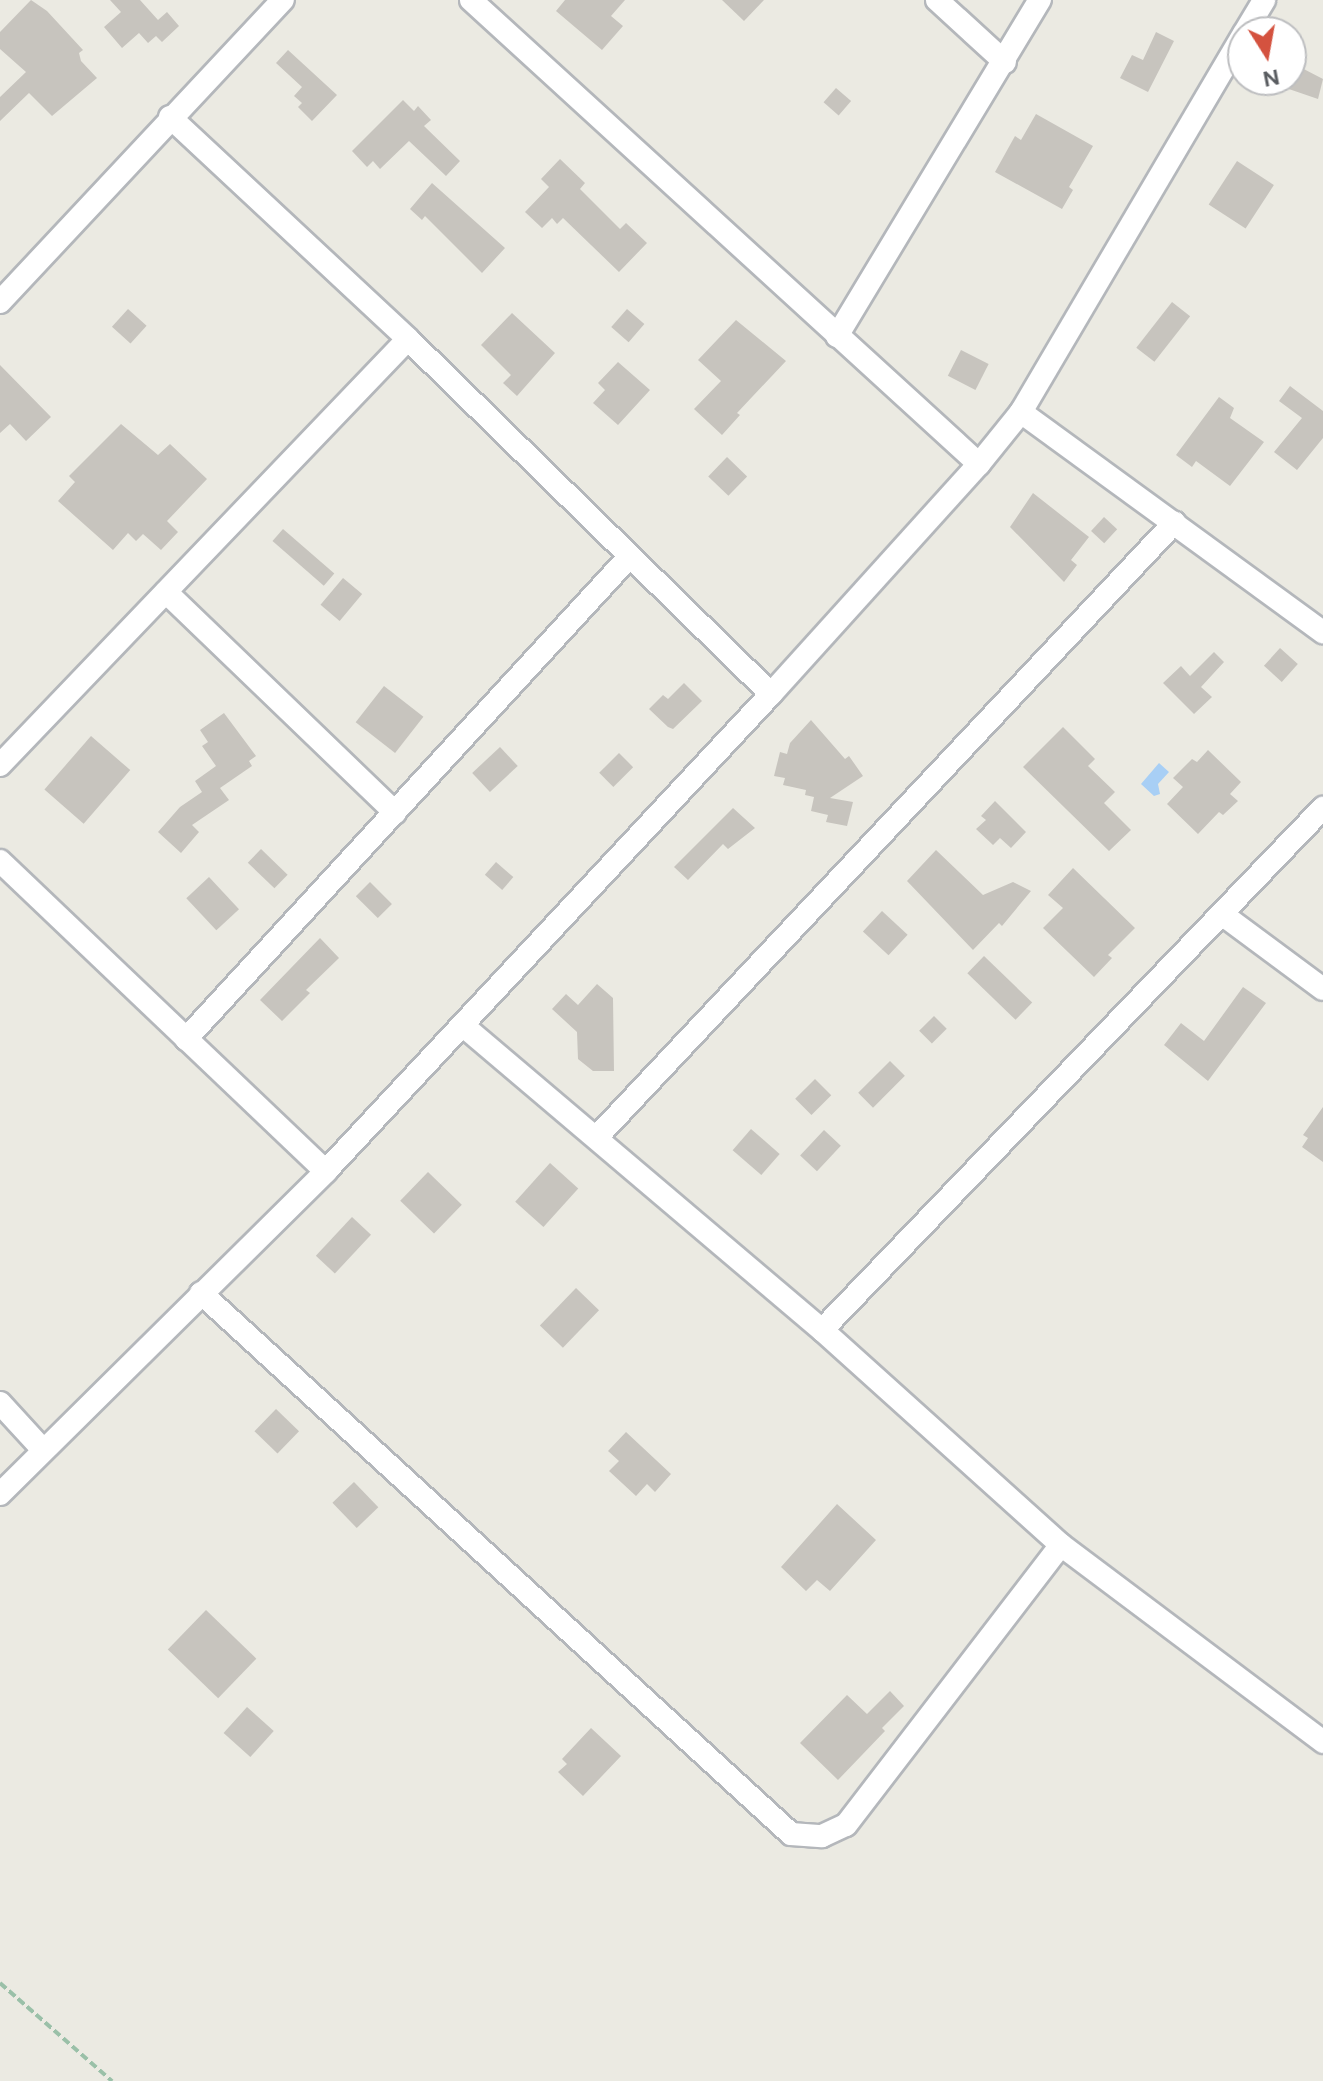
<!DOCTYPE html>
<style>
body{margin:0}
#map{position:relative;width:1323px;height:2081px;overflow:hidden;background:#ebeae2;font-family:"DM Sans",sans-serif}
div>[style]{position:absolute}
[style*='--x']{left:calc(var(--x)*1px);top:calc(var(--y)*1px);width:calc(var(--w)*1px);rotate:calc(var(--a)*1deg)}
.water>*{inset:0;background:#a8cff5}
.building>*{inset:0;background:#c7c4be;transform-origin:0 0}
.path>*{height:4px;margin-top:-2px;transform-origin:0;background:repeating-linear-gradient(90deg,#9ac0a8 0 8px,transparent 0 12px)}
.roads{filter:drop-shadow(2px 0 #b4b7bb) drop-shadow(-2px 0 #b4b7bb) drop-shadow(0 2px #b4b7bb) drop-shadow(0 -2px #b4b7bb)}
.minor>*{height:22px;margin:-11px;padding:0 11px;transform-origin:11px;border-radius:11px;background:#fff}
span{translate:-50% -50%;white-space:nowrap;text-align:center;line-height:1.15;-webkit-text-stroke:8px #fff;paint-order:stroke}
.north{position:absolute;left:1227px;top:16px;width:80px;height:80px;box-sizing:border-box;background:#fff;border:2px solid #bdbec0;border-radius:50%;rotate:169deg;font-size:22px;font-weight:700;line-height:32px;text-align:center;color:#5a5d61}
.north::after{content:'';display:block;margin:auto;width:28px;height:36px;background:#d4523f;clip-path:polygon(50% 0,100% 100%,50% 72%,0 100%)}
</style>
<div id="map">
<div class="water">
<i style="clip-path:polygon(1159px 763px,1169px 772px,1158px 784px,1160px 794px,1154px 796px,1141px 784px)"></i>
</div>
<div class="building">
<i style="clip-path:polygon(31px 0,47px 11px,83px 50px,79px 53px,81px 61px,97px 78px,52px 116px,29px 93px,0 121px,0 97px,26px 72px,0 49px,0 32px)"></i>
<i style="clip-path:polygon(110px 0,140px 0,158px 20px,167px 12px,179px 26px,162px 42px,156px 36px,148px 43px,139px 33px,122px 48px,104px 27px,121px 12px)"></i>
<i style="clip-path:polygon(565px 0,625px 0,611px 16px,623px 26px,602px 50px,556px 11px)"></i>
<i style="clip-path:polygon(722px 0,764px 0,744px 21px)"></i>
<i style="clip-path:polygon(1156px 32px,1174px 41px,1148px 92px,1120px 78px,1132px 55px,1143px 60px)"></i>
<i style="clip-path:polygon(288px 50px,337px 95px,312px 121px,298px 107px,302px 103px,294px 96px,302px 87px,276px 63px)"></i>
<i style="clip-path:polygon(1294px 64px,1323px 79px,1318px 99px,1283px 87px,1286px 80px,1291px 80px)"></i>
<i style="left:836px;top:88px;width:20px;height:19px;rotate:41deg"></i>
<i style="clip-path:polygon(403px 100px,414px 111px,418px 106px,431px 120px,424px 126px,460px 161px,446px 176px,409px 141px,380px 169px,373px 161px,367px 167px,352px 151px)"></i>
<i style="clip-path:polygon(1036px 114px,1093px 146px,1069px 187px,1073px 190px,1062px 209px,995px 172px,1015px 136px,1021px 140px)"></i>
<i style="clip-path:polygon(560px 159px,585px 183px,580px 189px,620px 229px,626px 223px,647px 243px,619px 272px,563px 218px,557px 224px,552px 218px,542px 228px,525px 212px,549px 187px,541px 179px)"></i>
<i style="left:1237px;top:161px;width:44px;height:52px;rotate:33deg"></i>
<i style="clip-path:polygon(432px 183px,505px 248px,482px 273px,425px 216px,422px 220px,410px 209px)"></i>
<i style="left:1172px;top:302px;width:23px;height:58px;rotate:38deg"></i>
<i style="left:128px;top:309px;width:25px;height:24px;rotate:42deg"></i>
<i style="left:627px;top:309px;width:23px;height:24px;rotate:41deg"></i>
<i style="clip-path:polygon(512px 313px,555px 353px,517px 396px,503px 383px,511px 375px,481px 345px)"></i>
<i style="clip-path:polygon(736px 320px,786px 361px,737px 413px,740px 415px,722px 435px,694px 409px,721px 381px,698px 360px)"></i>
<i style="left:961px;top:350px;width:31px;height:29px;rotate:27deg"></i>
<i style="clip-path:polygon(618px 362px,650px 390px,618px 425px,593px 403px,605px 390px,598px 383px)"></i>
<i style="clip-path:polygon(0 365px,51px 417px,26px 441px,10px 424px,0 433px)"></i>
<i style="clip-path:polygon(1290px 386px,1323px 411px,1323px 438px,1297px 470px,1274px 452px,1302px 418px,1279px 401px)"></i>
<i style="clip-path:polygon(1219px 397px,1234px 408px,1230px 418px,1264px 442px,1230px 486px,1196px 461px,1192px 467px,1176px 455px)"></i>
<i style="clip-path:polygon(121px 424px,158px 455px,170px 444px,207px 479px,167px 521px,178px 532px,161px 550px,143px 534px,136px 541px,128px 533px,113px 550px,58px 501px,75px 482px,69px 476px)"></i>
<i style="left:727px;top:457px;width:28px;height:27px;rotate:44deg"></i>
<i style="clip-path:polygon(1033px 493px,1089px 537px,1071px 560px,1077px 565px,1064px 582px,1010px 527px)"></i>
<i style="left:1104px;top:517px;width:18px;height:19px;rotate:43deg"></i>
<i style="left:283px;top:529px;width:68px;height:16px;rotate:41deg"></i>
<i style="left:343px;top:578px;width:25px;height:35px;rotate:40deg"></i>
<i style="left:1280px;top:648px;width:24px;height:24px;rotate:42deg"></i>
<i style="clip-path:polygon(1214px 652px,1224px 662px,1201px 687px,1212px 697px,1194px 714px,1163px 683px,1181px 666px,1190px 676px)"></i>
<i style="clip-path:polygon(684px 683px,702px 701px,673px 729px,668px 727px,649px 709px,663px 695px,668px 699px)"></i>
<i style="left:384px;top:686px;width:50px;height:46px;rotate:38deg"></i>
<i style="clip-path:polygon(224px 713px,256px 756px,249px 761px,252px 766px,220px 788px,229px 800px,192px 825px,199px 832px,181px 853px,158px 832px,180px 807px,202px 792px,195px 781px,216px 766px,202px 746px,208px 742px,200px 730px)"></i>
<i style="clip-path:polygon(811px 720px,845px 759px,849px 756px,863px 776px,830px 798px,853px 802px,847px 826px,826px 822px,828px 815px,811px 811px,814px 797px,805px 795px,806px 790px,783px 785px,785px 778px,774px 776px,780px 752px,787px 754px,790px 743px)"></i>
<i style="clip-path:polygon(1063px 727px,1095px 759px,1088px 766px,1115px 792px,1104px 803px,1131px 830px,1109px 851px,1023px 767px)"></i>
<i style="left:91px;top:736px;width:52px;height:71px;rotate:41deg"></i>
<i style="left:500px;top:747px;width:26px;height:38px;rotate:47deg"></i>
<i style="clip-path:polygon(1208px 750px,1241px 782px,1230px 794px,1238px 801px,1223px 815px,1219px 812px,1198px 834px,1167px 804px,1183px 787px,1173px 778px,1192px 759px,1197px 762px)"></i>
<i style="left:619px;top:753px;width:20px;height:28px;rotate:45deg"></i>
<i style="clip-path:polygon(995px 801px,1026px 832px,1011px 848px,1000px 838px,993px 845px,976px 829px,986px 820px,981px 816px)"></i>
<i style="clip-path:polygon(733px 808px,755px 828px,728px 849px,723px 844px,688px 880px,674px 867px)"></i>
<i style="left:261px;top:849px;width:37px;height:19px;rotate:44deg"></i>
<i style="clip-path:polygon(936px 850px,983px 895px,1013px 882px,1031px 891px,1002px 926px,999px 923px,973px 950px,907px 881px)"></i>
<i style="left:496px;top:862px;width:23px;height:17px;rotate:41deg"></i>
<i style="clip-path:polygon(1073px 868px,1135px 928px,1108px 955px,1112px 958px,1094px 977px,1043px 928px,1063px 908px,1048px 895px)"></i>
<i style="left:209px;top:877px;width:44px;height:31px;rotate:47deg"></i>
<i style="left:370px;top:882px;width:31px;height:20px;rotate:45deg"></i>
<i style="left:882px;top:911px;width:35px;height:28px;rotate:43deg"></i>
<i style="clip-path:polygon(320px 938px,339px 958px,306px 990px,310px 993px,282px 1021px,260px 1000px)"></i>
<i style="left:984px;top:956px;width:67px;height:24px;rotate:44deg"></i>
<i style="clip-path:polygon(597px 984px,613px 998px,614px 1071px,593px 1071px,578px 1059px,577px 1032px,552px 1009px,566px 994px,578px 1005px)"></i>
<i style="clip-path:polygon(1243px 987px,1266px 1003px,1208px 1081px,1164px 1045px,1181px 1023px,1204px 1041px)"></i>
<i style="left:934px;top:1016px;width:18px;height:21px;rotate:45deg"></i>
<i style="left:890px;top:1061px;width:21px;height:45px;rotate:45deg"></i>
<i style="left:815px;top:1079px;width:23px;height:28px;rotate:45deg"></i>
<i style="clip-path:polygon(1323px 1107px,1323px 1162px,1302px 1147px,1308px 1138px,1303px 1135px)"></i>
<i style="left:751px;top:1129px;width:38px;height:28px;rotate:41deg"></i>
<i style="left:824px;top:1130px;width:23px;height:35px;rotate:43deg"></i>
<i style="left:550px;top:1163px;width:38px;height:52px;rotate:42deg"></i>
<i style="left:428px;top:1172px;width:47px;height:40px;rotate:44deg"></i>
<i style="left:352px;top:1217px;width:26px;height:53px;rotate:43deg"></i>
<i style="left:576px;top:1288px;width:32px;height:52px;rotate:44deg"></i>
<i style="left:276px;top:1409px;width:32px;height:31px;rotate:44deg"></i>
<i style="clip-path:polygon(626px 1432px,671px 1474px,655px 1492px,647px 1484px,636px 1496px,609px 1471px,619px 1461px,608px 1451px)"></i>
<i style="left:354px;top:1482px;width:35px;height:30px;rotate:46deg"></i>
<i style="clip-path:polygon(837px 1504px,876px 1540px,830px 1591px,817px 1580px,806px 1591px,781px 1567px)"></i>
<i style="left:206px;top:1610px;width:70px;height:55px;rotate:44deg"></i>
<i style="clip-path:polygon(890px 1691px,904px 1706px,882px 1728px,885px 1731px,838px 1780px,800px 1743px,847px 1695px,867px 1714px)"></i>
<i style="left:247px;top:1707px;width:36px;height:35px;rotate:42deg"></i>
<i style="clip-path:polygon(591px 1728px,621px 1756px,583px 1796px,558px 1772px,567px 1764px,562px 1759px)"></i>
</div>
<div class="path">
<i style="--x:0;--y:1983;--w:149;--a:41.2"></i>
</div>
<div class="roads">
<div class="minor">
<i style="--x:471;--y:0;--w:688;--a:42.41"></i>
<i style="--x:937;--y:0;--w:92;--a:42.4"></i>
<i style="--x:1245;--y:32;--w:37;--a:-59"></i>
<i style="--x:170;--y:117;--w:325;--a:43"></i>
<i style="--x:408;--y:339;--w:508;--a:44.36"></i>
<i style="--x:0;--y:302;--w:414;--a:-46.9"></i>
<i style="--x:837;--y:336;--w:393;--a:-58.9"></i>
<i style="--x:1021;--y:412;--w:374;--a:36.1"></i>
<i style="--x:166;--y:592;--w:318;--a:43.9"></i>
<i style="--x:0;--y:765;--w:590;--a:-46.24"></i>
<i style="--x:0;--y:861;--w:450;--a:43.6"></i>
<i style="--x:1223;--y:915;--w:124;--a:36.5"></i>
<i style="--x:186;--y:1039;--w:656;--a:-47.41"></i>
<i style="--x:597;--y:1137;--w:843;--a:-46.78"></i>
<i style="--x:201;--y:1293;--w:800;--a:42.52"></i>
<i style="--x:791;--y:1834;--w:31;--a:4"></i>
<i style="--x:822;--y:1836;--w:26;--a:-25"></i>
<i style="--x:846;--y:1825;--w:353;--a:-52.5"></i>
<i style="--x:1061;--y:1545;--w:321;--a:-138"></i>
<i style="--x:822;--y:1330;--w:470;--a:-139.7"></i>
<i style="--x:822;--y:1330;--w:724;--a:-46.18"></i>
<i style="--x:0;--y:1403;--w:64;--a:47.5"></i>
<i style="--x:0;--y:1494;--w:459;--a:-44.7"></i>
<i style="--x:326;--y:1171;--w:652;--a:-46.99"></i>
<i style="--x:771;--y:694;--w:310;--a:-47.9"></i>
<i style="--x:979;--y:464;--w:67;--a:-51.1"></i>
<i style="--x:1021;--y:412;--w:438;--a:-59.5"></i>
<i style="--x:1061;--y:1545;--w:328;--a:36.9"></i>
</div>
</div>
<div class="north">N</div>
</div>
